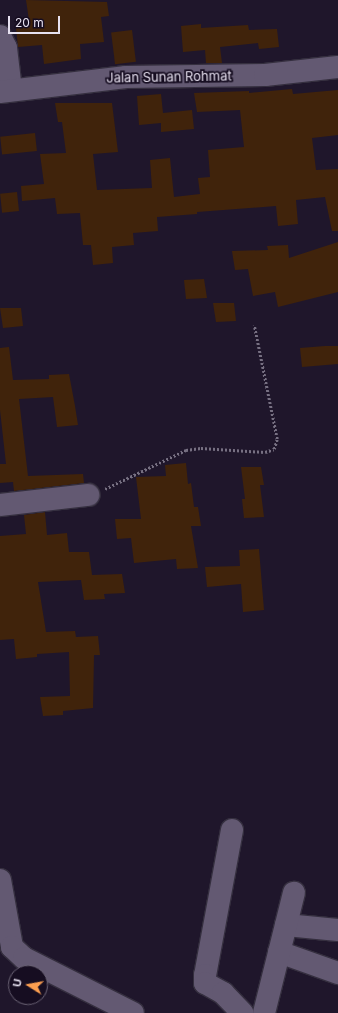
<!DOCTYPE html>
<style>
body{margin:0}
#map{position:relative;width:338px;height:1013px;overflow:hidden;background:#1f162b;font-family:Inter,sans-serif}
div>[style]{position:absolute}
[style*='--x']{left:calc(var(--x)*1px);top:calc(var(--y)*1px);width:calc(var(--w)*1px);rotate:calc(var(--a)*1deg)}
.building>*{inset:0;background:#40230b;transform-origin:0 0}
.path>*{height:2.5px;margin-top:-1.25px;transform-origin:0;background:repeating-linear-gradient(90deg,#777082 0 2px,transparent 0 4px)}
.roads{filter:drop-shadow(1px 0 #352f3f) drop-shadow(-1px 0 #352f3f) drop-shadow(0 1px #352f3f) drop-shadow(0 -1px #352f3f)}
.minor>*{height:22px;margin:-11px;padding:0 11px;transform-origin:11px;border-radius:11px;background:#635972}
span{translate:-50% -50%;white-space:nowrap;text-align:center;line-height:1.15;-webkit-text-stroke:3.5px #160d21;paint-order:stroke}
.street-label{font-size:13px;color:#e7e1f0}
.north{position:absolute;left:8px;top:965px;width:40px;height:40px;box-sizing:border-box;background:#160d21;border:1px solid #6a6274;border-radius:50%;rotate:281deg;font-size:11px;font-weight:700;line-height:16px;text-align:center;color:#e7e1f0}
.north::after{content:'';display:block;margin:auto;width:14px;height:18px;background:#fb9e50;clip-path:polygon(50% 0,100% 100%,50% 72%,0 100%)}
.scale{position:absolute;left:8px;top:16px;width:52px;height:18px;box-sizing:border-box;border:2px solid #e7e1f0;border-top:0;padding-left:5px;font-size:12px;line-height:14px;white-space:nowrap;color:#e7e1f0;-webkit-text-stroke:3px #160d21;paint-order:stroke}
</style>
<div id="map">
<div class="building">
<i style="clip-path:polygon(26px 0,107px 2px,109px 16px,101px 17px,104px 42px,80px 44px,81px 59px,44px 64px,42px 45px,18px 47px,16px 28px,30px 27px)"></i>
<i style="clip-path:polygon(201px 24px,201px 28px,248px 25px,249px 30px,277px 29px,279px 47px,259px 49px,258px 43px,220px 47px,222px 63px,206px 63px,205px 50px,183px 52px,181px 26px)"></i>
<i style="left:132px;top:30px;width:32px;height:21px;rotate:83deg"></i>
<i style="clip-path:polygon(292px 89px,293px 94px,338px 90px,338px 135px,312px 138px,316px 170px,338px 169px,338px 231px,332px 231px,325px 197px,296px 200px,298px 224px,278px 226px,276px 206px,197px 212px,197px 214px,157px 217px,158px 231px,133px 233px,134px 245px,112px 247px,113px 263px,93px 265px,91px 245px,83px 245px,80px 213px,57px 214px,55px 198px,22px 201px,21px 186px,44px 184px,40px 154px,66px 153px,62px 122px,58px 122px,55px 103px,112px 103px,118px 152px,93px 154px,97px 190px,152px 188px,150px 160px,170px 158px,174px 197px,200px 194px,198px 178px,210px 177px,208px 150px,244px 147px,240px 110px,197px 112px,194px 93px,249px 91px,249px 93px)"></i>
<i style="clip-path:polygon(161px 94px,163px 113px,192px 110px,194px 129px,161px 132px,161px 123px,139px 125px,137px 96px)"></i>
<i style="left:35px;top:133px;width:18px;height:35px;rotate:84deg"></i>
<i style="left:17px;top:192px;width:19px;height:17px;rotate:84deg"></i>
<i style="clip-path:polygon(338px 242px,338px 292px,278px 307px,275px 292px,253px 296px,248px 269px,235px 270px,232px 251px,268px 250px,267px 246px,288px 245px,289px 258px)"></i>
<i style="clip-path:polygon(204px 279px,207px 298px,186px 299px,184px 280px)"></i>
<i style="clip-path:polygon(213px 303px,234px 303px,236px 321px,216px 322px)"></i>
<i style="clip-path:polygon(0 308px,21px 308px,23px 326px,3px 328px)"></i>
<i style="clip-path:polygon(325px 346px,338px 346px,338px 364px,302px 367px,300px 348px)"></i>
<i style="clip-path:polygon(9px 347px,13px 380px,49px 379px,49px 375px,69px 374px,75px 406px,78px 425px,57px 427px,53px 397px,19px 399px,28px 476px,83px 474px,84px 483px,14px 491px,13px 482px,0 483px,0 464px,6px 464px,0 410px,0 348px)"></i>
<i style="clip-path:polygon(186px 463px,188px 484px,191px 483px,194px 507px,198px 507px,201px 526px,191px 526px,198px 568px,177px 569px,176px 559px,134px 563px,131px 538px,117px 539px,115px 519px,141px 519px,136px 477px,166px 476px,165px 465px)"></i>
<i style="clip-path:polygon(241px 467px,261px 467px,264px 485px,260px 485px,264px 517px,244px 518px,242px 499px,245px 499px)"></i>
<i style="clip-path:polygon(45px 512px,47px 535px,67px 533px,69px 552px,89px 552px,92px 575px,122px 574px,125px 593px,104px 594px,105px 599px,84px 600px,81px 580px,38px 582px,46px 632px,75px 631px,76px 637px,98px 636px,100px 655px,94px 655px,93px 708px,63px 711px,63px 715px,43px 716px,40px 697px,70px 696px,69px 652px,37px 654px,37px 657px,16px 659px,14px 639px,0 640px,0 536px,26px 534px,24px 515px)"></i>
<i style="clip-path:polygon(259px 549px,264px 610px,243px 612px,241px 584px,207px 587px,205px 567px,240px 566px,239px 550px)"></i>
</div>
<div class="path">
<i style="--x:105;--y:489;--w:90;--a:-25.7"></i>
<i style="--x:186;--y:450;--w:15;--a:-8"></i>
<i style="--x:201;--y:448;--w:64;--a:3.6"></i>
<i style="--x:265;--y:452;--w:9;--a:-18"></i>
<i style="--x:274;--y:449;--w:10;--a:-73"></i>
<i style="--x:277;--y:439;--w:116;--a:-101.4"></i>
</div>
<div class="roads">
<div class="minor">
<i style="--x:0;--y:36;--w:13;--a:63"></i>
<i style="--x:6;--y:48;--w:42;--a:83.2"></i>
<i style="--x:0;--y:92;--w:127;--a:-6.8"></i>
<i style="--x:126;--y:77;--w:139;--a:-0.8"></i>
<i style="--x:265;--y:75;--w:73;--a:-6.3"></i>
<i style="--x:0;--y:505;--w:89;--a:-6.5"></i>
<i style="--x:232;--y:830;--w:147;--a:100.5"></i>
<i style="--x:205;--y:975;--w:8;--a:90"></i>
<i style="--x:205;--y:983;--w:21;--a:29"></i>
<i style="--x:223;--y:993;--w:28;--a:46"></i>
<i style="--x:0;--y:880;--w:68;--a:79.8"></i>
<i style="--x:12;--y:947;--w:16;--a:43"></i>
<i style="--x:24;--y:958;--w:122;--a:26.8"></i>
<i style="--x:286;--y:925;--w:52;--a:5.5"></i>
<i style="--x:279;--y:952;--w:63;--a:19.6"></i>
<i style="--x:264;--y:1013;--w:124;--a:-76"></i>
</div>
</div>
<div class="street-label">
<span style="left:169px;top:77px;rotate:-1deg">Jalan Sunan Rohmat</span>
</div>
<div class="north">U</div>
<div class="scale">20 m</div>
</div>
